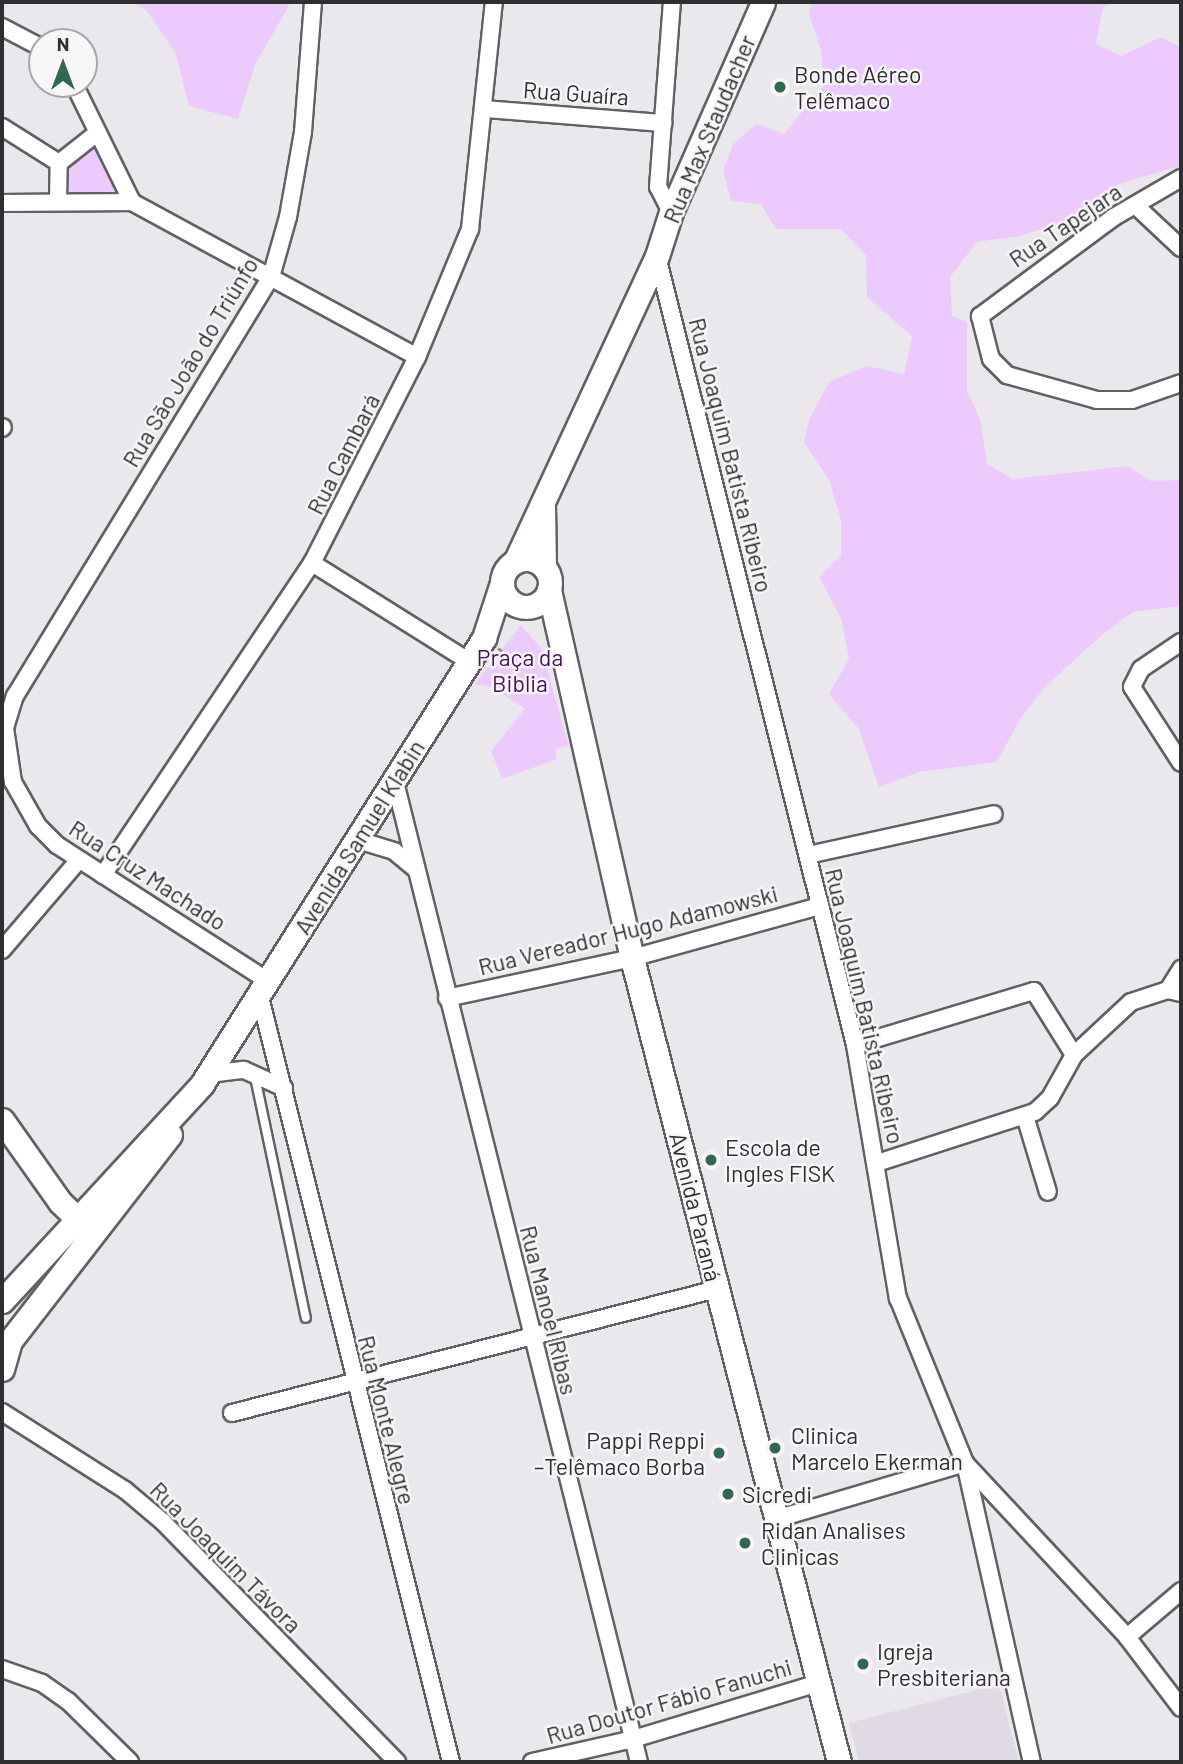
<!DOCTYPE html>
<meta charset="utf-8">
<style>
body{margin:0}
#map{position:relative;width:1183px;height:1764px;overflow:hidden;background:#eae8ec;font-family:Barlow,sans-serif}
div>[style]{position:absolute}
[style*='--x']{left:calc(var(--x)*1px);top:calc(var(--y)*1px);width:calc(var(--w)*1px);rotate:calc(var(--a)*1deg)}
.built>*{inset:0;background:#e0dae4}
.green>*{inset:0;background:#eccafe}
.path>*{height:2.5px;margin-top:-1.25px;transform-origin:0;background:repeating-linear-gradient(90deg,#979598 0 5px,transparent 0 10px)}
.roads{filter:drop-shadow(2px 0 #626063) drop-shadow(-2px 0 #626063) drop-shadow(0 2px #626063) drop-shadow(0 -2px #626063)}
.lane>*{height:8px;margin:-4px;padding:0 4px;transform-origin:4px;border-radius:4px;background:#fff}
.street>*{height:16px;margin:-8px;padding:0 8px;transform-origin:8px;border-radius:8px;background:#fff}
.secondary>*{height:23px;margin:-11.5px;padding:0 11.5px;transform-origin:11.5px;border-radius:11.5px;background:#fff}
.secondary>.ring{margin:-11.5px;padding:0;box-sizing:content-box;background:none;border:23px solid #fff;border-radius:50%}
.dots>*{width:19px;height:19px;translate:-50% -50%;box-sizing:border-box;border:4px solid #f8f6f9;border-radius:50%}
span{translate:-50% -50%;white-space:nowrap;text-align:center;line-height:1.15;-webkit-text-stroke:5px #f8f6f9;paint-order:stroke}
.poi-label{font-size:23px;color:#2f2e30}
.left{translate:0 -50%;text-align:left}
.right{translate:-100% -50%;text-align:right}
.street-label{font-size:23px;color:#2f2e30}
.park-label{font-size:23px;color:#480e5f}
.frame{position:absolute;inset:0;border:4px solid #2f2e30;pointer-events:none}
.north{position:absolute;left:28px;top:28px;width:70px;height:70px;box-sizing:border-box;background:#f8f6f9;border:2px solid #a8a6a9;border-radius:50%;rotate:0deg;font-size:19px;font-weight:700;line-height:28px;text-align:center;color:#2f2e30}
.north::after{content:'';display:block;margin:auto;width:24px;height:32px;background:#306950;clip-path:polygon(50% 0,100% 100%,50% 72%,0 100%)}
</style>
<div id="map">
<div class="built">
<i style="clip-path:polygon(999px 1684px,1019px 1762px,859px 1762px,849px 1723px)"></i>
</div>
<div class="green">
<i style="clip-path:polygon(131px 2px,291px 2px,255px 65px,238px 119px,189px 106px,176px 54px,147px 11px)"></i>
<i style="clip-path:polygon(812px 2px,1113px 2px,1103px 7px,1096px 44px,1121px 56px,1161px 37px,1181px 47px,1181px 166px,1118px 184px,1065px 221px,1020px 236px,977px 242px,950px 277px,952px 316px,967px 322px,967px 391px,980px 419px,987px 464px,1013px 479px,1128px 466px,1151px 481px,1181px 480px,1181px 606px,1133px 612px,1103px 634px,1045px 687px,1020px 719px,997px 762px,919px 772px,879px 787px,859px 729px,829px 694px,849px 659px,841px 618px,819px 577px,841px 555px,841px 520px,829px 480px,804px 442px,809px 420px,829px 382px,867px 366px,904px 374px,912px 336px,867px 297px,866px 255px,841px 229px,776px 229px,761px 204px,731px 201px,723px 170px,733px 144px,756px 124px,784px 134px,824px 85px,821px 50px,809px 14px)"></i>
<i style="clip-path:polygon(94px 145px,121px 196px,71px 195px,64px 190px,67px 159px)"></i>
<i style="clip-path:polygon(521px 625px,541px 648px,569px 746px,555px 749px,557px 759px,502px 779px,491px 751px,525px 709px,492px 687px,475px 684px)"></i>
</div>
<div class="path">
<i style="--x:498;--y:648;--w:7;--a:34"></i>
</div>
<div class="roads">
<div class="lane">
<i style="--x:255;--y:1077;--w:246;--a:78.1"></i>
</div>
<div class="street">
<i style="--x:2;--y:27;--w:45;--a:27.7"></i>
<i style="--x:74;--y:84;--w:131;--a:63.8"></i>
<i style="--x:485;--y:109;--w:179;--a:4.5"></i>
<i style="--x:2;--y:127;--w:67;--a:32.3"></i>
<i style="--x:1181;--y:178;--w:78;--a:149.8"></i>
<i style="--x:1114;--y:217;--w:167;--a:143.5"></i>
<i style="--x:980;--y:316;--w:44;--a:75.7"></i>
<i style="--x:991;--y:359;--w:23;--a:45"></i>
<i style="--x:1007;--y:375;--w:93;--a:15.5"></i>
<i style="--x:1097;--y:400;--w:35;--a:0"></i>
<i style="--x:1132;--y:400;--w:52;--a:-19.1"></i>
<i style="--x:58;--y:202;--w:39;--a:-89"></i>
<i style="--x:59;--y:163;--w:48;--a:-38.3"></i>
<i style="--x:132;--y:202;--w:324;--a:28.5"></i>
<i style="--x:2;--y:203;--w:130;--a:-0.4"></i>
<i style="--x:1135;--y:205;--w:63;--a:43.1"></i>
<i style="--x:671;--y:212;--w:28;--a:-117"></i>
<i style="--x:658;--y:187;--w:186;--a:-85.7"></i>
<i style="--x:657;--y:256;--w:813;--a:75.91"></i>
<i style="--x:855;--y:1045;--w:257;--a:80.4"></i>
<i style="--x:898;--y:1298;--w:178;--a:67.9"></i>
<i style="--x:965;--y:1463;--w:306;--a:77.4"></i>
<i style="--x:2;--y:428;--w:1;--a:-45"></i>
<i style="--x:312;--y:563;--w:184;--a:32.1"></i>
<i style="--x:1181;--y:642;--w:48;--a:146"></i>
<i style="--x:1141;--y:669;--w:20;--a:117"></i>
<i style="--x:1132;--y:687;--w:90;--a:57.2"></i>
<i style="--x:395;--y:782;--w:1010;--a:76.02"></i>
<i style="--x:358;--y:840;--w:38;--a:17"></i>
<i style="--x:394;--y:851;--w:26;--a:40"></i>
<i style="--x:808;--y:855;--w:190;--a:-12.4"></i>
<i style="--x:103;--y:875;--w:376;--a:-56.2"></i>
<i style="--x:312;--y:563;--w:231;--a:-63"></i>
<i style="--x:417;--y:357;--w:139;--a:-67.5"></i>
<i style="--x:470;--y:229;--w:228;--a:-84"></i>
<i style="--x:2;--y:950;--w:117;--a:-49.5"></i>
<i style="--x:268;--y:981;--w:251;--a:-147.2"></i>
<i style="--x:57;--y:845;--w:27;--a:-135"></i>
<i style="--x:38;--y:826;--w:51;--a:-119.6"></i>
<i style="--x:13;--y:782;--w:55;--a:-98.4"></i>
<i style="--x:5;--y:728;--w:34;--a:-73"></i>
<i style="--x:15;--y:696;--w:491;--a:-58.6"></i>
<i style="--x:271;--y:277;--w:62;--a:-74.2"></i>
<i style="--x:288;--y:217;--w:86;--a:-80"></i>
<i style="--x:303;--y:132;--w:130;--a:-85.6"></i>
<i style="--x:1168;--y:990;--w:25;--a:-58"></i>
<i style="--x:259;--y:993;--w:793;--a:75.98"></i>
<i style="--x:447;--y:998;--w:189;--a:-12.2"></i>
<i style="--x:632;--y:958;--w:195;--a:-15.5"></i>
<i style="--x:855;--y:1045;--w:187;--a:-16.8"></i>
<i style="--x:1034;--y:991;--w:75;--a:58"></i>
<i style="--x:209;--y:1074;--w:35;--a:-7"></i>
<i style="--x:244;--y:1070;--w:44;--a:24.2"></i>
<i style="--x:1025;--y:1116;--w:79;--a:73.2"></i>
<i style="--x:877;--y:1163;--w:166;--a:-17.9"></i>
<i style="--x:1035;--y:1112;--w:21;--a:-43"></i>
<i style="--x:1050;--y:1098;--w:49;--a:-60.8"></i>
<i style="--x:1074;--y:1055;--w:78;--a:-42.9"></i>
<i style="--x:1131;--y:1002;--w:39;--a:-18"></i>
<i style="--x:1168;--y:990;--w:13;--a:13"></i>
<i style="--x:2;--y:1412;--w:146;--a:32.4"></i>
<i style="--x:125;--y:1490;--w:50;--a:40.1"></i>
<i style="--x:163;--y:1522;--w:335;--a:45.7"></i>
<i style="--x:232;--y:1413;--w:501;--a:-14.34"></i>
<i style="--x:776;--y:1519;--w:197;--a:-16.5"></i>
<i style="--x:965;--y:1463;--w:238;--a:47"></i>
<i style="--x:1127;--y:1637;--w:89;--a:52.7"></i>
<i style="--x:1127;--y:1637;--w:71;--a:-40.4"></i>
<i style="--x:2;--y:1669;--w:42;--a:19.3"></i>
<i style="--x:42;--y:1683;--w:32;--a:35"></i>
<i style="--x:68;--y:1701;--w:87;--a:44.5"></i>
<i style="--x:532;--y:1762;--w:104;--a:-12.8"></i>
<i style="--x:633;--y:1739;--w:193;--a:-16.8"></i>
</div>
<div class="secondary">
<i style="--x:543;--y:505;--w:62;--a:89.1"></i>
<i class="ring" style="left:502px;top:559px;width:25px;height:25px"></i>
<i style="--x:515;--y:562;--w:337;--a:-65.1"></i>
<i style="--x:657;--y:256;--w:46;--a:-72.3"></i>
<i style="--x:671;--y:212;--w:229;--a:-66.3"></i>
<i style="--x:549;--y:590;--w:377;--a:77.3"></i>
<i style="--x:632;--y:958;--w:830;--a:75.56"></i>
<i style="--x:2;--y:1120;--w:100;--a:54.7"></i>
<i style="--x:60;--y:1202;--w:36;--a:44"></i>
<i style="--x:2;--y:1301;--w:295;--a:-47.3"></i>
<i style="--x:202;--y:1084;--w:528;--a:-57.7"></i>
<i style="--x:484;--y:638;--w:58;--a:-71.9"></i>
<i style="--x:2;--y:1369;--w:29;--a:-74"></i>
<i style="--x:10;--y:1341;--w:261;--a:-52.2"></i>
</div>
</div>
<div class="dots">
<i style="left:780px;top:87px;background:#306950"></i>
<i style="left:711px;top:1160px;background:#306950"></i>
<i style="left:775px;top:1448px;background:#306950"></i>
<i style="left:719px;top:1453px;background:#306950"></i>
<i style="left:728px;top:1494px;background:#306950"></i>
<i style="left:745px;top:1543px;background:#306950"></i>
<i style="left:863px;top:1664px;background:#306950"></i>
</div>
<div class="poi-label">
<span class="left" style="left:794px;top:87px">Bonde Aéreo<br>Telêmaco</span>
<span class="left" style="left:725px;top:1160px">Escola de<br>Ingles FISK</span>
<span class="left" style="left:791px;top:1448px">Clinica<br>Marcelo Ekerman</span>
<span class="right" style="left:705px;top:1453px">Pappi Reppi<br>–Telêmaco Borba</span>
<span class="left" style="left:742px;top:1494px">Sicredi</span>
<span class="left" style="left:761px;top:1543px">Ridan Analises<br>Clinicas</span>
<span class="left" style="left:877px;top:1664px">Igreja<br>Presbiteriana</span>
</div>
<div class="street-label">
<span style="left:576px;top:93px;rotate:4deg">Rua Guaíra</span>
<span style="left:709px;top:129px;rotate:-67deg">Rua Max Staudacher</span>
<span style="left:1065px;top:225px;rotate:-34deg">Rua Tapejara</span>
<span style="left:190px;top:362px;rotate:-59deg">Rua São João do Triúnfo</span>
<span style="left:343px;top:454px;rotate:-63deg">Rua Cambará</span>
<span style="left:731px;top:455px;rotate:76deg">Rua Joaquim Batista Ribeiro</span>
<span style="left:359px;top:837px;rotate:-58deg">Avenida Samuel Klabin</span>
<span style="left:148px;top:875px;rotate:33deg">Rua Cruz Machado</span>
<span style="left:628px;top:930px;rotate:-14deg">Rua Vereador Hugo Adamowski</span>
<span style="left:865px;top:1006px;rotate:77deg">Rua Joaquim Batista Ribeiro</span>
<span style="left:696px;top:1207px;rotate:76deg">Avenida Paraná</span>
<span style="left:549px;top:1310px;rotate:76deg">Rua Manoel Ribas</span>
<span style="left:387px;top:1420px;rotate:76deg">Rua Monte Alegre</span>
<span style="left:226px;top:1557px;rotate:45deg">Rua Joaquim Távora</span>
<span style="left:669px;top:1701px;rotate:-16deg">Rua Doutor Fábio Fanuchi</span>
</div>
<div class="park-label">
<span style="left:520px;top:670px">Praça da<br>Biblia</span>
</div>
<div class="frame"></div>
<div class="north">N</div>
</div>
